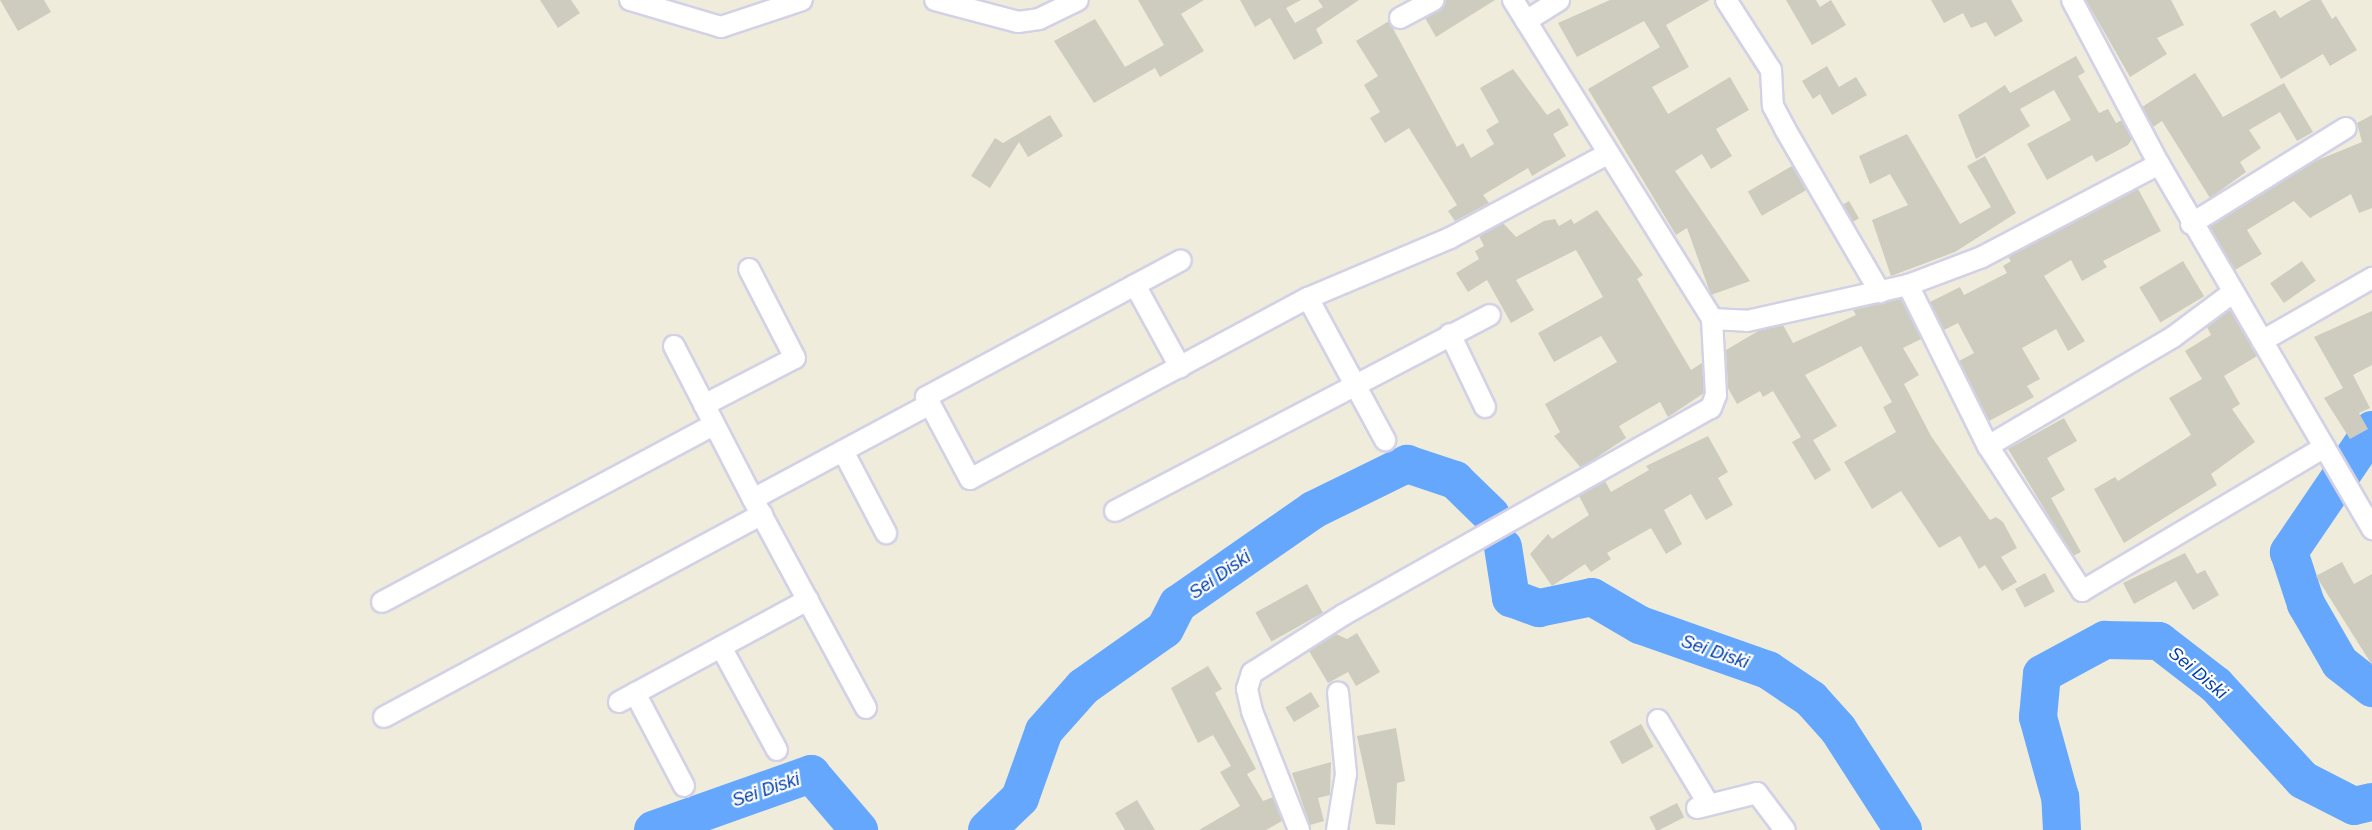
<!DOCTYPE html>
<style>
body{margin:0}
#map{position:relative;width:2372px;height:830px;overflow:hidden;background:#efecdc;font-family:Arial,sans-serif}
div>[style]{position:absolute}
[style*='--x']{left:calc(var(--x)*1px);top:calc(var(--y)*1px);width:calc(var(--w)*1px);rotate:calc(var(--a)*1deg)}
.river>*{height:38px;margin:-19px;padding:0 19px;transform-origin:19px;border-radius:19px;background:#64a7fc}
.building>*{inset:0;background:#cdccbf;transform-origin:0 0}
.roads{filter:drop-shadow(2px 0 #d3d1e6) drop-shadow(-2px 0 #d3d1e6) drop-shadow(0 2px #d3d1e6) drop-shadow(0 -2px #d3d1e6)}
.minor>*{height:20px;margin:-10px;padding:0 10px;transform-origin:10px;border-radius:10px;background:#fff}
span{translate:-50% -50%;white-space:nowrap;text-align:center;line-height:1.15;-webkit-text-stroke:4.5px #fff;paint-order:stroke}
.water-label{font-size:18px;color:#003dab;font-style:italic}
</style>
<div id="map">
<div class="river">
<i style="--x:2372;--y:430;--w:148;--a:124.2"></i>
<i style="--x:2289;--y:552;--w:55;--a:71.9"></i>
<i style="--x:2306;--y:604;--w:68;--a:60"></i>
<i style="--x:2340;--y:663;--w:41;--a:38"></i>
<i style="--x:1503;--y:547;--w:52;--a:81.1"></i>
<i style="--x:1511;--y:598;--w:30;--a:20"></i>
<i style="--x:1539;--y:608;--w:54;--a:-11.7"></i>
<i style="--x:1592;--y:597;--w:56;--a:30.3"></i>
<i style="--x:1640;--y:625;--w:136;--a:19.4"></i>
<i style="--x:1768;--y:670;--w:52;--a:34"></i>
<i style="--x:1811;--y:699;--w:40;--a:48"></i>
<i style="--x:1838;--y:729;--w:120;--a:57.2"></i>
<i style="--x:653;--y:830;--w:168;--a:-19.5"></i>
<i style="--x:811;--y:774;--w:74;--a:49.4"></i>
<i style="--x:987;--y:830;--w:46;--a:-44.1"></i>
<i style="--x:1020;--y:798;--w:71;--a:-70.3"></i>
<i style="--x:1044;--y:731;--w:59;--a:-48.4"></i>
<i style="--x:1083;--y:687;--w:100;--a:-35.3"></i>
<i style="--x:1165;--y:629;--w:28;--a:-63"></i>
<i style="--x:1178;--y:604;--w:165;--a:-34.8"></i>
<i style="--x:1313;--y:510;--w:105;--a:-26.1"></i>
<i style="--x:1407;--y:464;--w:51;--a:18.4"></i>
<i style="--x:1455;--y:480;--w:50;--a:44.2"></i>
<i style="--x:2062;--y:830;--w:33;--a:-93"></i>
<i style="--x:2060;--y:797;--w:83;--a:-105.4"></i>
<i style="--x:2038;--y:717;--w:43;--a:-84.7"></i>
<i style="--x:2042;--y:674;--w:72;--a:-28.4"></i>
<i style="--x:2105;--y:640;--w:54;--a:1.1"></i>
<i style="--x:2159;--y:641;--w:72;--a:37.7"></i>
<i style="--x:2216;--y:685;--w:129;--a:47.5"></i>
<i style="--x:2303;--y:780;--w:57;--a:27"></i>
<i style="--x:2354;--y:806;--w:18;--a:-13"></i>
</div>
<div class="building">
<i style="clip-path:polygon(0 0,44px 0,51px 12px,18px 31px)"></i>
<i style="clip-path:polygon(540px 0,571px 0,580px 13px,558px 28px)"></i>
<i style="clip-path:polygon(1138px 0,1204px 0,1181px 14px,1204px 51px,1160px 77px,1155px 68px,1094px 103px,1054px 41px,1095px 19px,1125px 67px,1164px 45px)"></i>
<i style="clip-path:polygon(1240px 0,1301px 0,1286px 8px,1295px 23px,1323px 7px,1318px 0,1359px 0,1316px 29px,1323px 43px,1294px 60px,1270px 18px,1255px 27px)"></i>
<i style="clip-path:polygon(1446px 0,1495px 0,1436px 37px,1425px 18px)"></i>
<i style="clip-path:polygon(1610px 0,1710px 0,1666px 25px,1689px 67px,1652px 87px,1668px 114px,1730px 77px,1749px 110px,1716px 129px,1732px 156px,1711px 169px,1702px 154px,1675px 171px,1750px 281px,1711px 295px,1687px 228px,1676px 235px,1588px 89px,1660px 47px,1644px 21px,1577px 57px,1558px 23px)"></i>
<i style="clip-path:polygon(1786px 0,1816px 0,1820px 7px,1831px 0,1846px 25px,1812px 45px)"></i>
<i style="clip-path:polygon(1931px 0,2011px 0,2023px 21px,1995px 37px,1986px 22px,1971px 28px,1963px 13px,1944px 23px)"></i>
<i style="clip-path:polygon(2086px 0,2171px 0,2184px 25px,2157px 38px,2167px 54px,2130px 77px)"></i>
<i style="clip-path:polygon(2311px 0,2321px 0,2332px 19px,2336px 16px,2357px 50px,2330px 66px,2323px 54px,2281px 79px,2250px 24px,2275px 10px,2280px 18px)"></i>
<i style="clip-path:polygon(1389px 21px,1457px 147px,1463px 143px,1471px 158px,1494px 144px,1486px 130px,1499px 122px,1480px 88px,1513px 69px,1547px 115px,1559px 108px,1569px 125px,1553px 134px,1566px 156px,1532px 176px,1528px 168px,1483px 195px,1489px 203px,1455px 221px,1448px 211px,1457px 205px,1409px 128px,1385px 143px,1370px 118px,1380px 112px,1364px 85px,1378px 76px,1356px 41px)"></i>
<i style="clip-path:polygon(2076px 56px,2085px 72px,2078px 76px,2099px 113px,2108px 109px,2116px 123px,2122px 120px,2132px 139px,2128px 145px,2096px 162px,2092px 155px,2047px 180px,2027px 144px,2071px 120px,2054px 90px,2020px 109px,2030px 126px,1976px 159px,1958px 115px,2005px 85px,2010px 93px)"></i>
<i style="clip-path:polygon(1827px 66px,1839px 87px,1856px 77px,1867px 95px,1832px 115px,1820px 94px,1813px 99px,1802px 81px)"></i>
<i style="clip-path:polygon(2195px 73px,2223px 117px,2284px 83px,2313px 132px,2297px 141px,2280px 112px,2249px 130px,2261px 148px,2240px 162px,2246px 172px,2210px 198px,2162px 121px,2153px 127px,2142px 107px)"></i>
<i style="clip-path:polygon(1050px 115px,1063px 136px,1028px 157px,1019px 142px,990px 188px,971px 176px,995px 138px,1003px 143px)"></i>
<i style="clip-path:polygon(2372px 115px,2372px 208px,2359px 213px,2351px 194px,2310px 218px,2294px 201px,2247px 230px,2262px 254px,2235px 270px,2209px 227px,2313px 162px,2362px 142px,2357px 123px)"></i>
<i style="clip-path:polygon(1907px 134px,1960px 224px,1991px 207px,1967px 166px,1985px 156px,2016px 213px,1955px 252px,1891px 276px,1872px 220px,1908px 205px,1890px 174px,1870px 184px,1859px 156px)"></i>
<i style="left:1792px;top:166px;width:28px;height:51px;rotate:60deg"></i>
<i style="clip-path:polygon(2138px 189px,2161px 231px,2103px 261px,2107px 267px,2082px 281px,2071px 260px,2044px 276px,2085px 341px,2068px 351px,2056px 329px,2022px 348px,2040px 379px,2027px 386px,2034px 397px,1989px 421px,1959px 361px,1974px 353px,1958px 323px,1944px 330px,1930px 302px,1960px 287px,1964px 295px,2007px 273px,2003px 266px,2011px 261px,2008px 257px)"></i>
<i style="left:1849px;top:201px;width:20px;height:7px;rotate:60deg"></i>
<i style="clip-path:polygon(1597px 210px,1643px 275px,1637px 279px,1691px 370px,1702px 363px,1704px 393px,1668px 417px,1660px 402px,1619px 426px,1626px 438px,1581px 468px,1554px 436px,1560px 432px,1545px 404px,1617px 362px,1601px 336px,1554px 362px,1538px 333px,1603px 297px,1576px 250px,1516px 280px,1534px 310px,1511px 323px,1487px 280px,1468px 292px,1456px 273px,1479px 259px,1475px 251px,1484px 246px,1479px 236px,1503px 223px,1516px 237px,1544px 221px,1555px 219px,1559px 226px,1571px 219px,1574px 224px)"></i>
<i style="left:2183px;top:261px;width:41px;height:51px;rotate:59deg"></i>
<i style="left:2302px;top:261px;width:24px;height:39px;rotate:55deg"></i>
<i style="clip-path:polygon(1901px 299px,1921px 339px,1903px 348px,1919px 375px,1904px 384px,1931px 436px,1990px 520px,1996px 517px,2003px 522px,2017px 548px,2001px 557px,2017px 582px,2002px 591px,1985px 565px,1979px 569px,1960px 536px,1939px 548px,1901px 491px,1872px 509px,1844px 462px,1896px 432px,1883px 407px,1892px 402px,1861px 346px,1805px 375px,1837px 426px,1813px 440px,1831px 470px,1815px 480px,1792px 442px,1801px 437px,1773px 391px,1763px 397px,1760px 391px,1737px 404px,1728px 388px,1726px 350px,1760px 330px,1783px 325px,1793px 343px,1856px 315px,1853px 310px)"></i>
<i style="clip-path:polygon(2230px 310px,2257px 356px,2224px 376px,2240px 404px,2232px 409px,2255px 442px,2211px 474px,2217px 485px,2124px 543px,2094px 489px,2115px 477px,2118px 481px,2191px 435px,2169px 398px,2202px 379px,2185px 351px,2211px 335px,2207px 327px)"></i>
<i style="clip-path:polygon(2372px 311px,2372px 365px,2353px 375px,2370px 408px,2359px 413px,2368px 429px,2350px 439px,2324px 398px,2343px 388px,2314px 337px)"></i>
<i style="clip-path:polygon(2064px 418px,2077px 441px,2047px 458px,2065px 490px,2051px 498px,2081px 552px,2073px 556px,2008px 449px)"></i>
<i style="clip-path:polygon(1708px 436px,1728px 472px,1718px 478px,1733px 505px,1706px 520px,1691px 494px,1664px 510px,1682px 544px,1666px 554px,1651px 528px,1607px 553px,1611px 559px,1591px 572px,1585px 564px,1552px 586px,1530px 554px,1548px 534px,1552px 539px,1589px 515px,1579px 496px,1605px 481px,1611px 492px,1649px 470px,1646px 466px)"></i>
<i style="clip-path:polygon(2185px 553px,2197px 574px,2205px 570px,2219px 595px,2193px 610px,2176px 581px,2134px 604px,2123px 583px)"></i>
<i style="clip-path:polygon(2342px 562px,2354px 584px,2372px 574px,2372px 665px,2316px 576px)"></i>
<i style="left:2045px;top:573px;width:21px;height:34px;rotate:62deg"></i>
<i style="left:1307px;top:584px;width:33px;height:59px;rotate:61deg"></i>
<i style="clip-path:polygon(1357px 633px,1380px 672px,1356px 686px,1348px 672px,1328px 683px,1309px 651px,1336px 634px,1347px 639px)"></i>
<i style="clip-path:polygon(1208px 666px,1222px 689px,1215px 693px,1256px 769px,1247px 774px,1263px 801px,1273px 797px,1282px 821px,1266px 830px,1199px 830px,1240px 806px,1220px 772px,1231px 766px,1213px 735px,1198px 743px,1171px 688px)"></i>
<i style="left:1311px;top:692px;width:17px;height:30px;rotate:59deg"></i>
<i style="left:1641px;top:724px;width:26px;height:36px;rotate:61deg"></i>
<i style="clip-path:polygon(1396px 728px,1405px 781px,1397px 783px,1395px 825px,1376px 824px,1357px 736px)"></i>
<i style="clip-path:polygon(1331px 762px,1330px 795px,1318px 798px,1324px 821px,1310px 825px,1292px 773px)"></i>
<i style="clip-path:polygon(1137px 800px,1155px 830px,1125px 830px,1115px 813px)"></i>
<i style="left:1677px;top:803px;width:16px;height:31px;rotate:63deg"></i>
</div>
<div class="roads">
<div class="minor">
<i style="--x:630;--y:0;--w:95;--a:16.5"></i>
<i style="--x:721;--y:27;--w:85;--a:-18.4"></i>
<i style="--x:935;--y:0;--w:86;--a:14.8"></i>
<i style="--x:1018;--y:22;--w:21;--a:-8"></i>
<i style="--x:1039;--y:19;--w:43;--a:-26"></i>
<i style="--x:1513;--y:0;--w:376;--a:58"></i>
<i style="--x:1712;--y:319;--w:35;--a:3"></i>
<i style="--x:1747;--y:321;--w:165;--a:-12.6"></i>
<i style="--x:1908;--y:285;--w:79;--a:-20.7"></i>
<i style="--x:1982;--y:257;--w:200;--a:-27.7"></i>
<i style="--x:2159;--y:164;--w:423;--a:59.7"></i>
<i style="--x:1726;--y:0;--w:83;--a:57.3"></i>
<i style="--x:1771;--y:70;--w:36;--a:87"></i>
<i style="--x:1773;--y:106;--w:26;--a:62"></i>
<i style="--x:1785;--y:129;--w:189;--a:59.8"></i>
<i style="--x:2072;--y:0;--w:186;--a:62.1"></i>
<i style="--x:1400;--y:18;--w:38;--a:-28"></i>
<i style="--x:1526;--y:21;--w:39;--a:-32"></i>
<i style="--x:2191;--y:224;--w:182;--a:-31.8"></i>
<i style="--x:1135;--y:285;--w:94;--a:61.2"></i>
<i style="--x:1908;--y:285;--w:180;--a:63.6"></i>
<i style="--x:1988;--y:446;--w:173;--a:57"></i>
<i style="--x:2082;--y:591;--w:282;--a:-30.7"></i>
<i style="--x:1308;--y:298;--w:162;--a:61.5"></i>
<i style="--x:1450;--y:334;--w:81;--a:64.4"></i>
<i style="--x:2262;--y:341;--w:127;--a:-29.8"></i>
<i style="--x:674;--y:346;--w:172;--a:62.7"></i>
<i style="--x:930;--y:404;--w:85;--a:61.9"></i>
<i style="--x:970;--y:479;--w:383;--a:-28.2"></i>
<i style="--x:1308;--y:298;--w:154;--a:-22.9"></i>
<i style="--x:1450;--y:238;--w:178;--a:-28.1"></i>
<i style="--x:704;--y:405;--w:102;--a:-27.3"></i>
<i style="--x:795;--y:358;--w:100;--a:-117.3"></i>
<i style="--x:1988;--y:446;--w:215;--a:-30.5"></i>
<i style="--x:2173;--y:337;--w:72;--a:-36.6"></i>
<i style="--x:843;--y:451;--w:93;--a:62.3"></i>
<i style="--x:1115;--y:511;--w:423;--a:-27.6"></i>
<i style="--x:382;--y:602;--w:376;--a:-28.1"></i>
<i style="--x:721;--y:647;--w:117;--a:61.5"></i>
<i style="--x:635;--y:693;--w:105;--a:62.2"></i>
<i style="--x:619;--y:702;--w:215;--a:-28.4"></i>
<i style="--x:866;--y:708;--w:238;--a:-118.4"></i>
<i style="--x:753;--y:499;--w:201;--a:-28.2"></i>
<i style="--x:930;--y:404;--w:8;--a:-120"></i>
<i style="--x:926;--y:397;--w:289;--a:-28.2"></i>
<i style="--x:384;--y:717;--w:429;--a:-28.2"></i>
<i style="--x:1658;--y:720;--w:99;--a:59"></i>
<i style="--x:1697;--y:808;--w:62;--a:-14"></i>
<i style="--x:1757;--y:793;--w:46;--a:52.9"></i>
<i style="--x:1299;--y:830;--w:128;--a:-111.6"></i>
<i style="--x:1252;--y:711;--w:23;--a:-103"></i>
<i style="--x:1247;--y:689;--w:17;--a:-73"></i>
<i style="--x:1252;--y:673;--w:108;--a:-32.5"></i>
<i style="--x:1343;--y:615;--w:422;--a:-29.4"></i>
<i style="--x:1711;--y:408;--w:14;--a:-69"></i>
<i style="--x:1716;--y:395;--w:76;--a:-93"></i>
<i style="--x:1337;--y:830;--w:57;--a:-80.9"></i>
<i style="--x:1346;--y:774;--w:82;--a:-95.6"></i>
</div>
</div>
<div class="water-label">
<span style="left:1220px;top:575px;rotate:-35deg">Sei Diski</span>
<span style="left:1715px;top:652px;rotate:19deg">Sei Diski</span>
<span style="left:2198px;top:673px;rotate:40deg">Sei Diski</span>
<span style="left:766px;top:790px;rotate:-19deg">Sei Diski</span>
</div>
</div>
